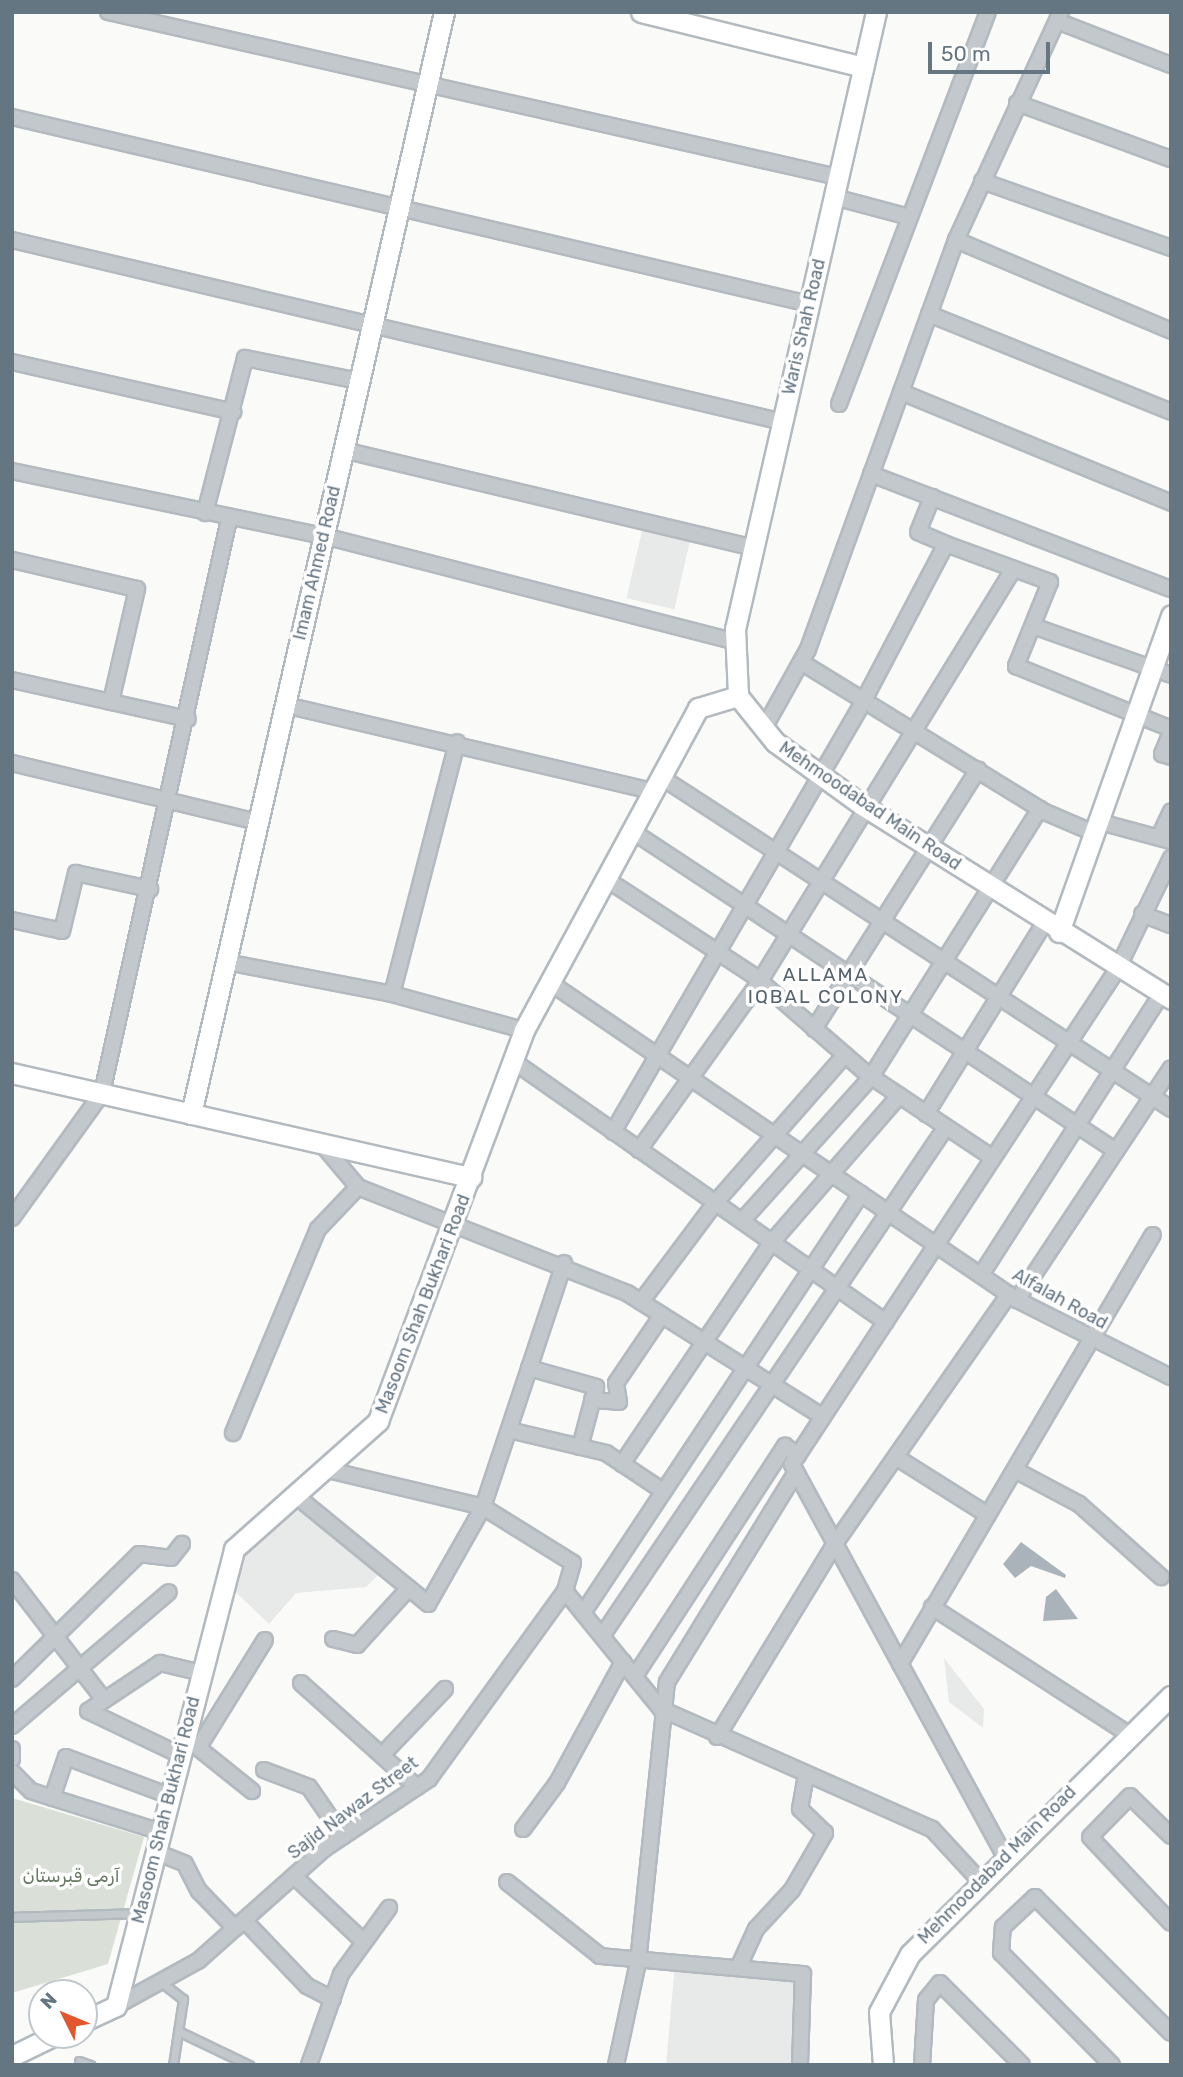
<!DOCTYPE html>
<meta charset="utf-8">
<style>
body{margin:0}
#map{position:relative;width:1183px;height:2077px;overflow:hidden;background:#fafaf8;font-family:Rubik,Cairo,sans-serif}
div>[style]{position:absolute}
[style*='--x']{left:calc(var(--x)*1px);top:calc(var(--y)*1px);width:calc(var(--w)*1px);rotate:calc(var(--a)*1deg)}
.built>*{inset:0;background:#e8e9e9;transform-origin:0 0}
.green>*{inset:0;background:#dadfd7}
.building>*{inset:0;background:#aab3b9}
.roads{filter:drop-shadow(2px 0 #b3babf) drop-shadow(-2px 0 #b3babf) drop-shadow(0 2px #b3babf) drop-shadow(0 -2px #b3babf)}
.lane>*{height:7px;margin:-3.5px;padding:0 3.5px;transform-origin:3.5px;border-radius:3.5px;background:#c3c8cc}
.street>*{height:14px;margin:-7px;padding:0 7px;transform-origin:7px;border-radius:7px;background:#c3c8cc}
.secondary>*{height:19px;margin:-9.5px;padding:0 9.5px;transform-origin:9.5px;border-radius:9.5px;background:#fff}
span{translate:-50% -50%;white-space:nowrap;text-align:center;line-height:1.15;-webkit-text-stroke:7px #fff;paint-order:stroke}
.street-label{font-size:18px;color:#657683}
.park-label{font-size:18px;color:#687a64}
.neighbourhood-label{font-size:19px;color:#57646e;letter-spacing:2px}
.frame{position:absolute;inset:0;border:14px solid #657683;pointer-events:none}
.north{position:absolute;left:28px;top:1979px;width:70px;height:70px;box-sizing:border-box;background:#fff;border:2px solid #c1c8cd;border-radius:50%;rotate:313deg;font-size:19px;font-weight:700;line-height:28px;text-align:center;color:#657683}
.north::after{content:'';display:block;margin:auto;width:24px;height:32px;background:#e4572e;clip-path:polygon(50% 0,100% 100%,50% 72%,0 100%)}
.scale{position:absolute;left:928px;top:42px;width:122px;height:32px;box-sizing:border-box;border:4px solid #657683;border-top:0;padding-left:9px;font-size:21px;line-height:24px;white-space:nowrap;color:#657683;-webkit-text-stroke:5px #fff;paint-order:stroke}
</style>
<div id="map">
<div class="built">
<i style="left:642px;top:531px;width:49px;height:69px;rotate:13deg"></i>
<i style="clip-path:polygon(295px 1495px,385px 1568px,366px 1587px,296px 1593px,269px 1624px,225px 1582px,234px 1549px)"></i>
<i style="clip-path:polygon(944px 1658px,984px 1709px,983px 1728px,949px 1702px)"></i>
<i style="left:675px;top:1963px;width:128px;height:102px;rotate:5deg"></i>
</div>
<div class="green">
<i style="clip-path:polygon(12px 1798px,144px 1837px,108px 1964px,12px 1993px)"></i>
</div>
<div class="building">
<i style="clip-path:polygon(1021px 1542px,1066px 1575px,1065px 1578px,1031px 1566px,1015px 1578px,1003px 1564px)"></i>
<i style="clip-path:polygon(1056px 1589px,1078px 1619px,1043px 1621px,1046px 1597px)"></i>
</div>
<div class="roads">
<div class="lane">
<i style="--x:12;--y:1917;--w:125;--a:-1.8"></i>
<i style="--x:161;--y:1982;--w:28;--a:38"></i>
<i style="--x:183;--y:1999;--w:67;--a:98.6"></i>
<i style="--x:178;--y:2031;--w:79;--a:25.6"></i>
<i style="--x:79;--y:2061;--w:12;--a:20"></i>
</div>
<div class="street">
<i style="--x:108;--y:12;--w:748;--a:12.74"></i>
<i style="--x:1057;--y:21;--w:122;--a:21.1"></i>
<i style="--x:1017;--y:103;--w:164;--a:20"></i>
<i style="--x:12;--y:117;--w:819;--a:13.2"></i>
<i style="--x:982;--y:181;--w:201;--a:19.5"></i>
<i style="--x:834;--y:197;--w:74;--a:14.8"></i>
<i style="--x:12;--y:240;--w:792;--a:13.28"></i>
<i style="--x:956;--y:240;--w:233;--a:22.9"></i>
<i style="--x:929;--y:314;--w:261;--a:22"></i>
<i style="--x:12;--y:362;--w:227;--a:12.7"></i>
<i style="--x:901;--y:392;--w:292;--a:22.3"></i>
<i style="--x:839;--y:404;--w:419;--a:-69.2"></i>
<i style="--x:343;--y:450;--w:423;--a:13.4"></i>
<i style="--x:12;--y:471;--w:319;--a:11.8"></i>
<i style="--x:324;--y:536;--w:423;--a:14.4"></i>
<i style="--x:871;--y:474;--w:321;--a:21"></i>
<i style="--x:205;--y:513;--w:160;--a:-75.5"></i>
<i style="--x:245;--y:358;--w:116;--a:11.4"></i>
<i style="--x:946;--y:544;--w:111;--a:20.1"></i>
<i style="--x:1050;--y:582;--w:91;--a:112"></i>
<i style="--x:1016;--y:666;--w:167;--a:22.1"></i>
<i style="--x:12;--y:560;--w:128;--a:13.1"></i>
<i style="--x:137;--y:589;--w:116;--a:103"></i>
<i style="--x:1033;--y:626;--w:146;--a:19.5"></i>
<i style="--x:801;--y:662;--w:286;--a:31.6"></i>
<i style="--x:1045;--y:812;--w:56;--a:23.3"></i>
<i style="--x:12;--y:680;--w:180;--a:12.5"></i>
<i style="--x:285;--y:705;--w:378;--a:13.2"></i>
<i style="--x:763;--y:730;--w:93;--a:-60.9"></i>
<i style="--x:808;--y:649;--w:435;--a:-70.1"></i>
<i style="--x:956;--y:240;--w:251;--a:-65.3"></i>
<i style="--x:1171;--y:732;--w:24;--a:112"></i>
<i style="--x:1162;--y:754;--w:9;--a:18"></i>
<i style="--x:12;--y:763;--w:253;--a:13.5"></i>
<i style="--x:661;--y:777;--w:609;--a:33.06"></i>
<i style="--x:1100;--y:822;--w:73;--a:15"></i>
<i style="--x:632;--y:831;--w:580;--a:33.47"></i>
<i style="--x:1160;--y:835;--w:26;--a:-65"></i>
<i style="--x:606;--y:879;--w:177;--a:33.2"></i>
<i style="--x:754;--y:976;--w:150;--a:40.9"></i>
<i style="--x:867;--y:1074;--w:151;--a:33.7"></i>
<i style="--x:1142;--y:914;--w:31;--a:21"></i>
<i style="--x:12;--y:920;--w:51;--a:12.4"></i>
<i style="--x:62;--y:931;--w:60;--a:-76.4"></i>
<i style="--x:76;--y:873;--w:76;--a:12.2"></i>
<i style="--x:226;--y:962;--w:169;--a:10.9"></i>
<i style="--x:392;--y:994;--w:137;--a:15.3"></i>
<i style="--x:549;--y:982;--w:566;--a:34.2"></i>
<i style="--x:1017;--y:1300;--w:172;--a:26.6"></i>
<i style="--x:392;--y:994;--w:260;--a:-75.5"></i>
<i style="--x:814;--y:1029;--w:307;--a:-57.7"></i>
<i style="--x:513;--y:1061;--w:455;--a:35"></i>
<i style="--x:926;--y:1114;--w:226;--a:-58.2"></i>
<i style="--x:613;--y:1132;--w:500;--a:-59.8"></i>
<i style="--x:864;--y:700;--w:176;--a:-62.3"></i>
<i style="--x:946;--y:544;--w:30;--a:-157"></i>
<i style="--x:918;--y:532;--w:38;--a:-68"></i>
<i style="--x:321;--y:1143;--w:57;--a:49.9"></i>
<i style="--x:358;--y:1187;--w:289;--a:21.5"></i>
<i style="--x:627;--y:1293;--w:232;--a:32.3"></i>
<i style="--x:639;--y:1150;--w:208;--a:-54.4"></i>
<i style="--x:760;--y:981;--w:481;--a:-58.4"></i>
<i style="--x:12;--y:1218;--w:154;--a:-54.2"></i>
<i style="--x:102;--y:1093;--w:588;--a:-77.52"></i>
<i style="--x:742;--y:1221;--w:193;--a:-48.1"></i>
<i style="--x:871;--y:1077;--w:317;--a:-57.8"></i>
<i style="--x:981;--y:1275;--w:333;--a:-57.3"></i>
<i style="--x:1017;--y:1300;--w:278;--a:-56.4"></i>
<i style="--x:641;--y:1302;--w:124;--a:-53.2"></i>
<i style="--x:715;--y:1203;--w:197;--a:-48.7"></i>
<i style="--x:529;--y:1368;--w:70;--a:15.8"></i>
<i style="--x:596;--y:1387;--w:62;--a:104.9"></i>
<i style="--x:592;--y:1400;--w:27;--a:4"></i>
<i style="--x:619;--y:1402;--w:19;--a:-99"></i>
<i style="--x:616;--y:1383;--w:82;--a:-55.9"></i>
<i style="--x:509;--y:1430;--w:100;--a:13.3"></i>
<i style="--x:606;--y:1453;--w:69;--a:33.7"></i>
<i style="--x:233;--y:1433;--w:221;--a:-67.4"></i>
<i style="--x:318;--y:1229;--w:58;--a:-46.4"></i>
<i style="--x:899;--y:1459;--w:105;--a:32.2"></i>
<i style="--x:622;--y:1464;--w:268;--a:-56"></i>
<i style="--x:772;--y:1242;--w:194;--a:-49"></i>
<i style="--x:324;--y:1469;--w:163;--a:13.4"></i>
<i style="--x:483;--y:1507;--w:106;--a:31.9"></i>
<i style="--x:573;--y:1563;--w:29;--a:106"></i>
<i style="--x:565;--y:1591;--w:152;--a:50.9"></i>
<i style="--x:661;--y:1709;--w:296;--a:23.9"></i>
<i style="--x:932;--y:1829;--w:69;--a:47.3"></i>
<i style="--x:1015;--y:1470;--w:72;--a:28"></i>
<i style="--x:1079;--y:1504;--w:110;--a:41.7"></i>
<i style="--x:295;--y:1495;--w:172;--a:39.3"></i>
<i style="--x:428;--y:1604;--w:112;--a:-60.4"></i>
<i style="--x:483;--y:1507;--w:257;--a:-71.6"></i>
<i style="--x:12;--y:1580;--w:151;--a:52.5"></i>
<i style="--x:932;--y:1607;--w:234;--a:32.9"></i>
<i style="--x:583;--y:1613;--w:503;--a:-56.44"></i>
<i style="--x:602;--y:1636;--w:614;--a:-55.95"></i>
<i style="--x:333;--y:1639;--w:25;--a:14"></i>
<i style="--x:357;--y:1645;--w:77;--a:-47.6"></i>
<i style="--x:900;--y:1664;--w:498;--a:-59.5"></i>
<i style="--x:635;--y:1676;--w:275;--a:-56.9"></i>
<i style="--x:785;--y:1446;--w:16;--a:35"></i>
<i style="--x:12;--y:1679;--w:178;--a:-44.5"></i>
<i style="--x:139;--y:1554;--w:32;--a:7"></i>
<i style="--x:171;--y:1558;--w:18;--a:-52"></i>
<i style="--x:301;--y:1683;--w:156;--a:41.9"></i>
<i style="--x:12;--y:1726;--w:206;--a:-40.5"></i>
<i style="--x:717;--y:1737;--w:225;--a:-58.6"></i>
<i style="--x:834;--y:1545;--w:306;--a:-55.1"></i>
<i style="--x:192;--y:1743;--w:77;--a:38.7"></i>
<i style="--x:198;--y:1748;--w:127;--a:-58.2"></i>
<i style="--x:12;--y:1749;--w:10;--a:90"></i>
<i style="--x:383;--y:1754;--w:90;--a:-46.4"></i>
<i style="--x:180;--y:1755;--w:102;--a:-154.4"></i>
<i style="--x:88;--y:1711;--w:87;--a:-33.7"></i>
<i style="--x:160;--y:1663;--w:43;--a:13.4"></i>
<i style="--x:264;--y:1770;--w:48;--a:20.7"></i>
<i style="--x:309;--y:1787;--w:60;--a:55.2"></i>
<i style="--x:12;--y:1772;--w:27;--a:45"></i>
<i style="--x:31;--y:1791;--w:136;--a:17.5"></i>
<i style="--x:52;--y:1798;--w:43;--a:-71.1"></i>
<i style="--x:66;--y:1757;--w:111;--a:20.6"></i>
<i style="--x:523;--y:1829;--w:57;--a:-53.5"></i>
<i style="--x:557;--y:1783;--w:138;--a:-61.4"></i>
<i style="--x:1171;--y:1836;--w:57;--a:-135.7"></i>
<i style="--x:1130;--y:1796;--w:57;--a:134.3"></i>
<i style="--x:1090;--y:1837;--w:118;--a:46.7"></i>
<i style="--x:156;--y:1852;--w:31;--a:22"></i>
<i style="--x:185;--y:1864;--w:30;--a:63"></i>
<i style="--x:199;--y:1891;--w:52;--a:45.8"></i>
<i style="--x:1004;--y:1855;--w:445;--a:-118.5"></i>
<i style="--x:792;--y:1464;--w:594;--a:-56.68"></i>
<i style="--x:1118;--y:968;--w:122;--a:-64.3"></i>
<i style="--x:294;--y:1876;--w:96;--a:43.3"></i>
<i style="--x:507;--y:1882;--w:119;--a:38.5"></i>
<i style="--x:600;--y:1956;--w:204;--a:5.1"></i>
<i style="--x:803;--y:1974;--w:91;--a:91.9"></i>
<i style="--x:244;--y:1920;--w:91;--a:46.3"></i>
<i style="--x:307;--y:1986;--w:29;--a:27"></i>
<i style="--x:739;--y:1966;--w:41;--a:-65.3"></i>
<i style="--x:756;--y:1929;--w:53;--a:-47.3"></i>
<i style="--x:792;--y:1890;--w:66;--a:-59.9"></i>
<i style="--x:825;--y:1833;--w:35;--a:-136"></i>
<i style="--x:800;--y:1809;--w:34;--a:-80"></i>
<i style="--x:116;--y:2006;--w:94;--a:-28.8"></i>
<i style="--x:198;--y:1961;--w:169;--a:-41.6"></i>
<i style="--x:324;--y:1849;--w:126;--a:-33.7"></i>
<i style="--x:429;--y:1779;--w:232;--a:-54.1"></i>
<i style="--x:309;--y:2065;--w:96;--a:-70.6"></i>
<i style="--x:341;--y:1974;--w:82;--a:-54"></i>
<i style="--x:616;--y:2065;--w:105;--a:-77.9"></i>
<i style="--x:638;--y:1962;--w:281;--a:-84.1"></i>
<i style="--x:667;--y:1682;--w:246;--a:-58.4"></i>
<i style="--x:922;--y:2065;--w:65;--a:-86.5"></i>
<i style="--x:926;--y:2000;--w:22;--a:-51"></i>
<i style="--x:940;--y:1983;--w:116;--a:45"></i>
<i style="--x:1112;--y:2065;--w:158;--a:-134.7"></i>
<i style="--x:1001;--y:1953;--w:26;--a:-86"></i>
<i style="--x:1003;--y:1927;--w:44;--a:-43.2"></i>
<i style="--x:1035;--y:1897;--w:192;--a:45"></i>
</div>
<div class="secondary">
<i style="--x:641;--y:12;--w:229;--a:13.9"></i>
<i style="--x:876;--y:12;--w:633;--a:102.87"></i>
<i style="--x:735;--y:629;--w:67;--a:87.4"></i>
<i style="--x:738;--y:696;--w:59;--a:51.2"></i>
<i style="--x:775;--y:742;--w:107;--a:35.9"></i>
<i style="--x:862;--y:805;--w:365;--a:32.1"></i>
<i style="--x:1059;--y:932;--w:336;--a:-70.5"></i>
<i style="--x:12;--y:1073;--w:471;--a:12.8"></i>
<i style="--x:191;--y:1114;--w:1131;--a:-77.07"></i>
<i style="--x:84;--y:2021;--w:35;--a:-25"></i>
<i style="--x:116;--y:2006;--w:472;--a:-75.5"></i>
<i style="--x:234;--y:1549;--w:193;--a:-41.6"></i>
<i style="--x:378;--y:1421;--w:417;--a:-69.5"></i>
<i style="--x:524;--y:1030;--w:366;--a:-61.6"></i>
<i style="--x:698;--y:708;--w:42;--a:-16.7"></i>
<i style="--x:12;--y:2056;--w:48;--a:-26"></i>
<i style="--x:883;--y:2065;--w:53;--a:-94.3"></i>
<i style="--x:879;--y:2012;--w:66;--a:-61.9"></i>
<i style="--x:910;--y:1954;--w:367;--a:-44.7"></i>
</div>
</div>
<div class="street-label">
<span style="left:804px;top:327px;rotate:-77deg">Waris Shah Road</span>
<span style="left:317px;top:563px;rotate:-77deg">Imam Ahmed Road</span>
<span style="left:870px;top:806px;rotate:34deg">Mehmoodabad Main Road</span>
<span style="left:1060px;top:1299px;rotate:29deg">Alfalah Road</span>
<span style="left:423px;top:1304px;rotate:-69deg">Masoom Shah Bukhari Road</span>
<span style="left:353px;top:1808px;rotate:-37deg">Sajid Nawaz Street</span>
<span style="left:166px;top:1810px;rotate:-76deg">Masoom Shah Bukhari Road</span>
<span style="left:997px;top:1865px;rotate:-45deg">Mehmoodabad Main Road</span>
</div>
<div class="park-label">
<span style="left:71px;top:1876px">آرمی قبرستان</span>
</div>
<div class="neighbourhood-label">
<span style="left:826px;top:986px">ALLAMA<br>IQBAL COLONY</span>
</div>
<div class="frame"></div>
<div class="north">N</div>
<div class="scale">50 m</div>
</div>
